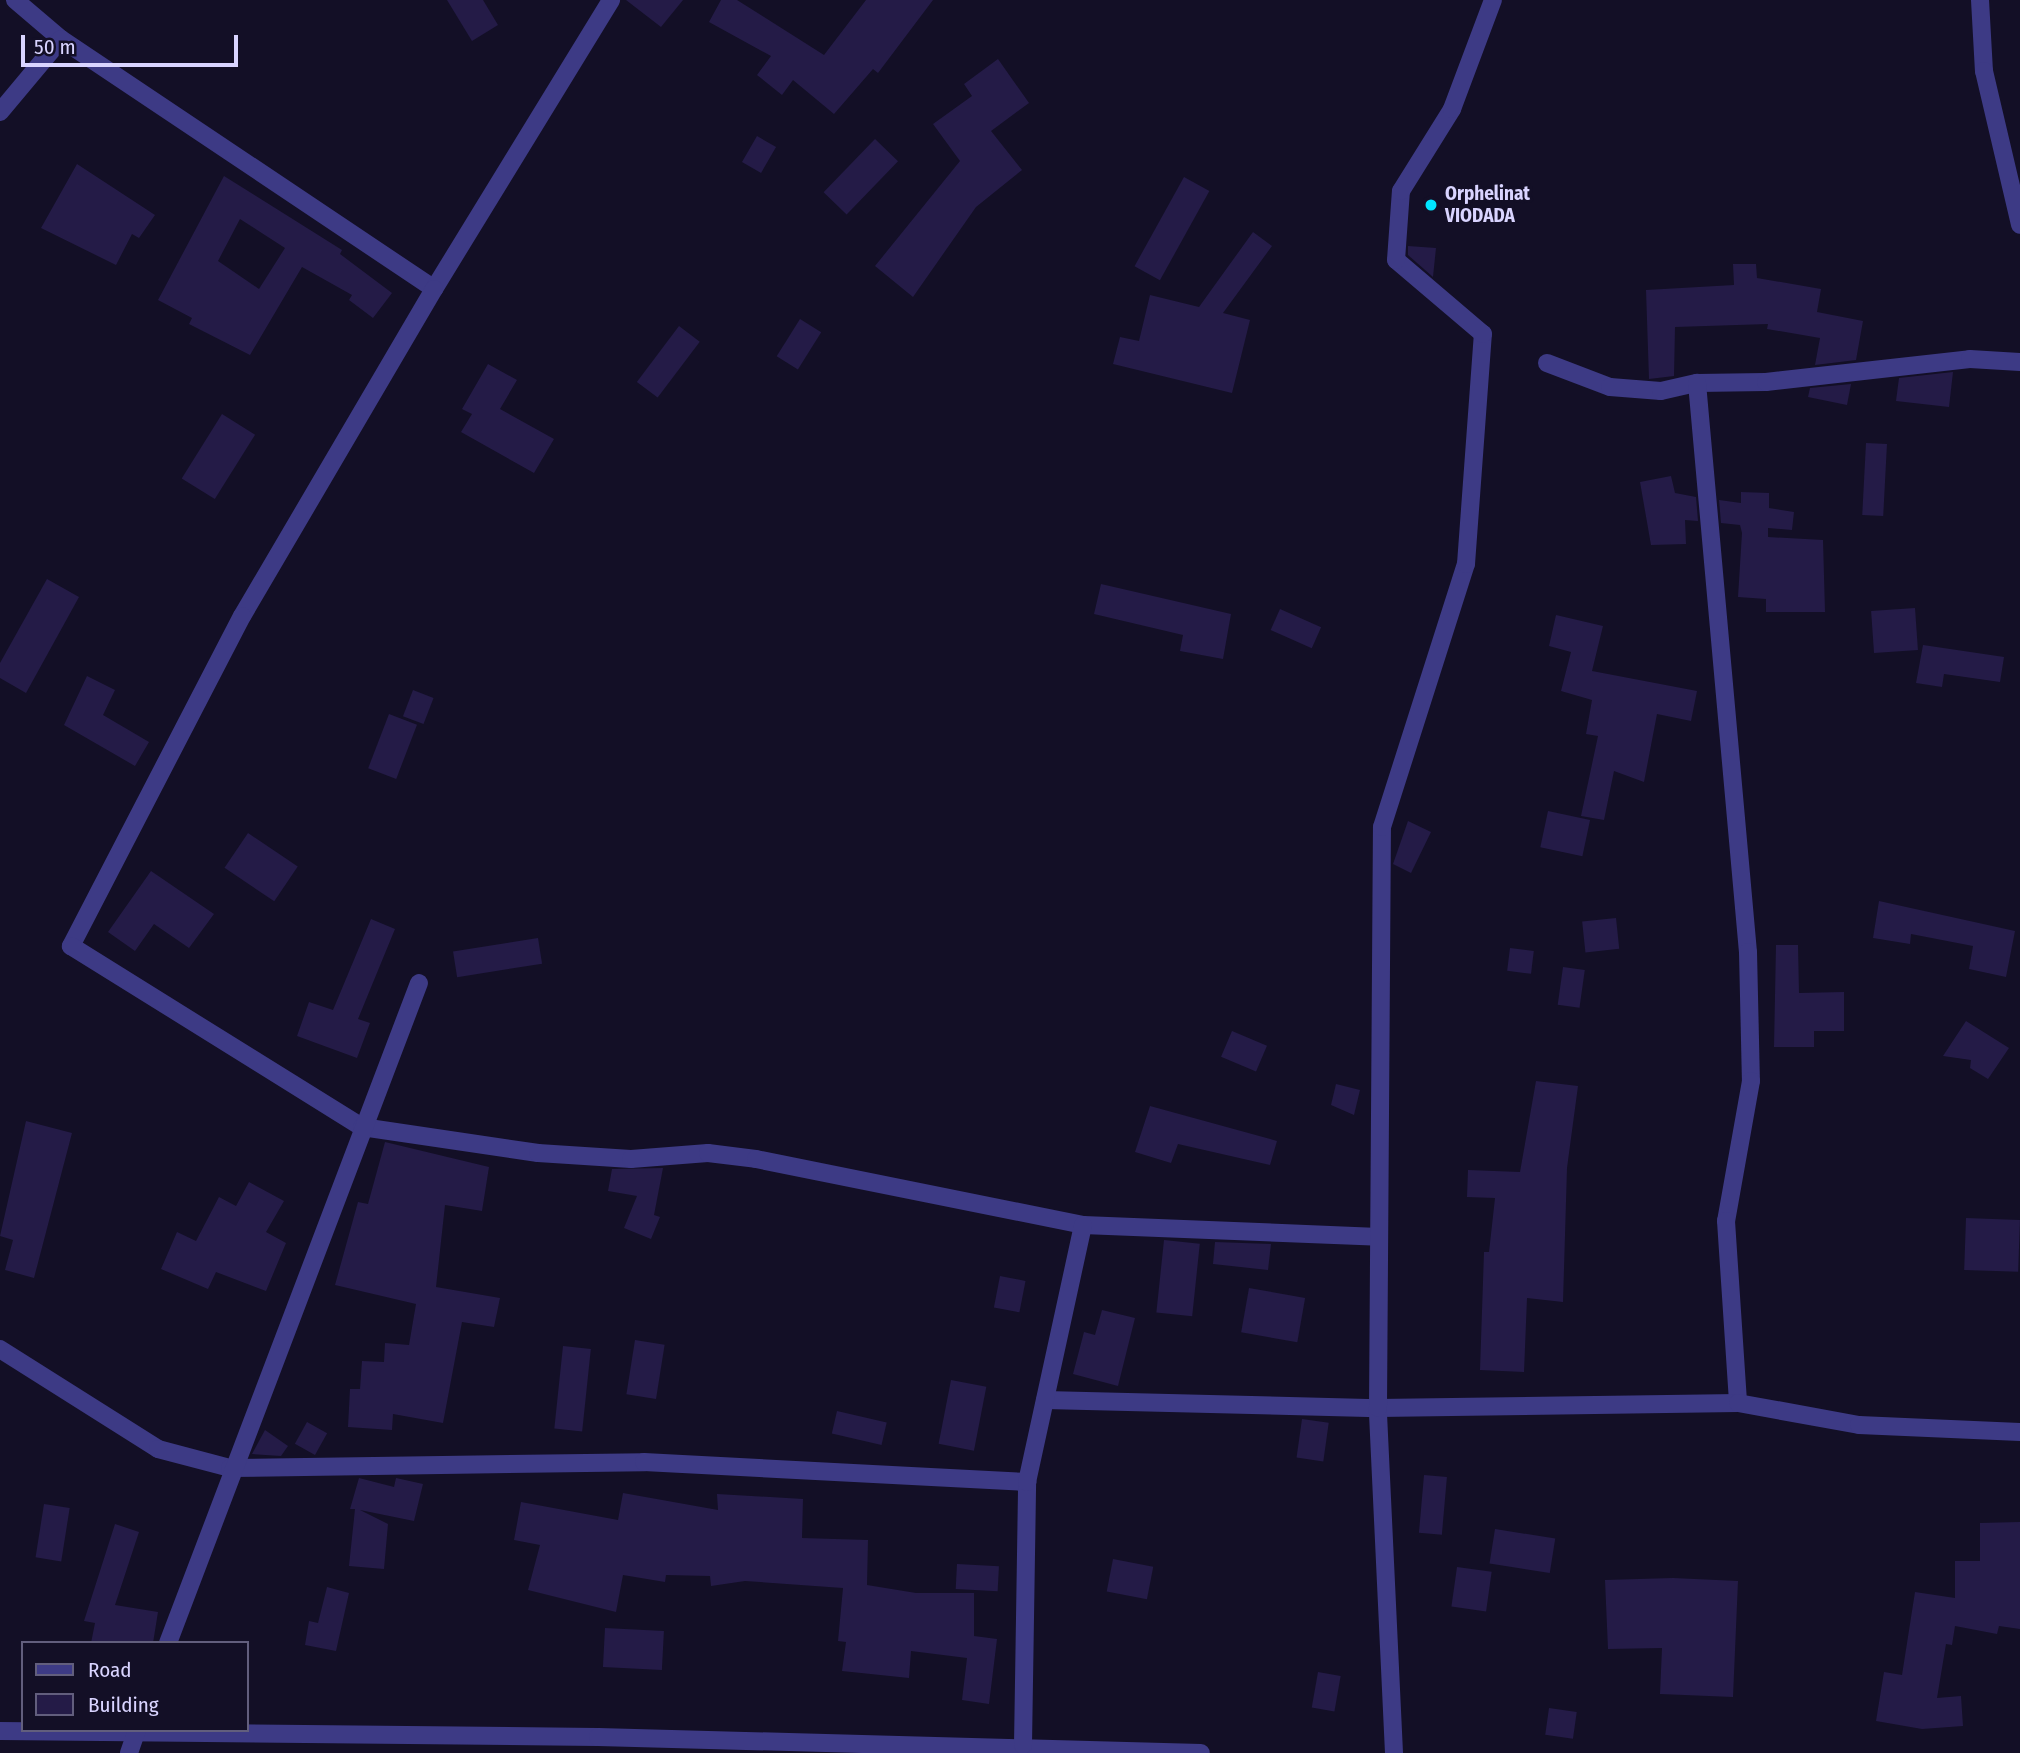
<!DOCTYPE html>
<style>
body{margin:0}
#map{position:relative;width:2020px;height:1753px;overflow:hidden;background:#130f26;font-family:"Fira Sans Condensed",sans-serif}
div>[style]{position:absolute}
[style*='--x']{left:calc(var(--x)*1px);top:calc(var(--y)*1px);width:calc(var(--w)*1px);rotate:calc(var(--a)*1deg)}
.building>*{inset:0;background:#241b47;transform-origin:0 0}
.minor>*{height:18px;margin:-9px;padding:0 9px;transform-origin:9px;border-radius:9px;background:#3d3a85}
.dots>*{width:19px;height:19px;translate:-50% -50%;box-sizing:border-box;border:4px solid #130f26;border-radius:50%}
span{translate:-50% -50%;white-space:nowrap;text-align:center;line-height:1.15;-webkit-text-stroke:6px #130f26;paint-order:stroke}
.poi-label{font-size:19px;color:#d9d4ff;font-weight:700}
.left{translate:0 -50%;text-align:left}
.legend{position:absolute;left:21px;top:1641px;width:228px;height:91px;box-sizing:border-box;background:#130f26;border:2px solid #625e7d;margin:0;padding:9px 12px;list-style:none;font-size:21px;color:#d9d4ff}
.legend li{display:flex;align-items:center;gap:14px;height:35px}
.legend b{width:35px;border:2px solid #625e7d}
.scale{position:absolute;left:21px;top:35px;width:217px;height:32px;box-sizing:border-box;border:4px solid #d9d4ff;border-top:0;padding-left:9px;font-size:21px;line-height:24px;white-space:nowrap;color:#d9d4ff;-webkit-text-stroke:5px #130f26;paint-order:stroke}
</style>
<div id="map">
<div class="building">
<i style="clip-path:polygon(447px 0,483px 0,498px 25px,472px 41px)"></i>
<i style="clip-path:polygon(626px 0,683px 0,661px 27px)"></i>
<i style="clip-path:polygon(721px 0,737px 0,824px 55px,866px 0,933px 0,878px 73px,873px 69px,834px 114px,793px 80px,782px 95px,757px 75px,771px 56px,709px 22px)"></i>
<i style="clip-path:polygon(998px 59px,1029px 103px,991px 131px,1022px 170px,976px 207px,913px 297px,875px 266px,960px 161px,933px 124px,972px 96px,964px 84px)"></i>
<i style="left:757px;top:136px;width:22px;height:30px;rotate:30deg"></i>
<i style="left:875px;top:139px;width:32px;height:74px;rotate:44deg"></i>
<i style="clip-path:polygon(77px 164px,155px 215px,139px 238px,132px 234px,116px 265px,41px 228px)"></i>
<i style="clip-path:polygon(evenodd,224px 176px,342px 250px,340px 254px,392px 293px,373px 318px,349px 300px,352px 295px,302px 267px,250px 355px,189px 324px,192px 318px,158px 300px,224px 176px,240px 219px,285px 248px,259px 289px,218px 261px,240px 219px)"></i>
<i style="left:1184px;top:177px;width:29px;height:102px;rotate:29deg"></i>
<i style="clip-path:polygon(1253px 232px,1272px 246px,1223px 313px,1250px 320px,1232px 393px,1113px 364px,1120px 337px,1139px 341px,1150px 295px,1199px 307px)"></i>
<i style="clip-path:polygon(1408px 246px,1436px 248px,1433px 277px,1408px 255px)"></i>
<i style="clip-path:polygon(1733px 264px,1756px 264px,1757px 278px,1821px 289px,1817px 312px,1863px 321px,1856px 360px,1815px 365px,1820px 338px,1767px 329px,1768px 324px,1675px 327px,1674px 376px,1649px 379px,1646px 290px,1734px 285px)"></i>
<i style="left:800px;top:319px;width:25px;height:44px;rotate:32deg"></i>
<i style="left:679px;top:326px;width:26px;height:70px;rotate:37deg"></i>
<i style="clip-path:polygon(488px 364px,517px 380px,500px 409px,554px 439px,534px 473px,461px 432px,472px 414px,462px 409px)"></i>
<i style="clip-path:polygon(1953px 372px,1949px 407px,1896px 401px,1899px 378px)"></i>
<i style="clip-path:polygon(1851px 384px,1847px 405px,1808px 397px,1810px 388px)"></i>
<i style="left:222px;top:414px;width:39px;height:76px;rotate:32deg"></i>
<i style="left:1866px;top:443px;width:21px;height:72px;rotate:3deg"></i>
<i style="clip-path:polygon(1671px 476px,1675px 493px,1696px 497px,1698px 521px,1685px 520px,1686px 544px,1651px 545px,1640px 482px)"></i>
<i style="clip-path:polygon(1741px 492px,1769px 493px,1769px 508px,1794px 512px,1792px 530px,1768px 528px,1768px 537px,1823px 540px,1825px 612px,1766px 612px,1766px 599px,1738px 597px,1742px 533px,1740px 525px,1721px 523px,1719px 500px,1741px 503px)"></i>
<i style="clip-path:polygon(47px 579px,79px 597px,26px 693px,0 678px,0 663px)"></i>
<i style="clip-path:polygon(1101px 584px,1231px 614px,1223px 659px,1180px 651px,1183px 635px,1094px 614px)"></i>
<i style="left:1915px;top:608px;width:42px;height:44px;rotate:86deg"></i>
<i style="left:1280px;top:609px;width:45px;height:23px;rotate:24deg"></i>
<i style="clip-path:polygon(1556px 615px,1603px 626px,1592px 671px,1697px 691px,1691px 721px,1657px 714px,1644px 782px,1614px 771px,1604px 820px,1581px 816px,1598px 736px,1586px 734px,1592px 700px,1561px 691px,1571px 652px,1549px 646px)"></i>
<i style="clip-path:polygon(1923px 645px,2004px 657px,2000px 682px,1944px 674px,1942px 687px,1916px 683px)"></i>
<i style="clip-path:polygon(87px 676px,115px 690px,103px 715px,149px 742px,135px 766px,64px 725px)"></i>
<i style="left:413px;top:690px;width:22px;height:28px;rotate:21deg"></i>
<i style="left:389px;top:714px;width:30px;height:58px;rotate:21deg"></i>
<i style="left:1548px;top:811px;width:43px;height:37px;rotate:12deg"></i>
<i style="clip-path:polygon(1408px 821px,1431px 832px,1411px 873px,1393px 864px)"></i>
<i style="left:248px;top:833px;width:60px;height:42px;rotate:34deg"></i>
<i style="clip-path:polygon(151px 871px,214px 914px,189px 948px,154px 924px,135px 951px,108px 932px)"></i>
<i style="clip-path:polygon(1879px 901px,2015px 931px,2006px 977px,1969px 969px,1973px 946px,1911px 934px,1910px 944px,1873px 938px)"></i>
<i style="left:1616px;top:918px;width:31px;height:34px;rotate:84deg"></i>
<i style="clip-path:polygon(371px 919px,395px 929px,358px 1019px,370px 1023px,357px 1058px,297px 1036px,309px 1002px,333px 1010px)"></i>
<i style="left:538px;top:938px;width:26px;height:86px;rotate:81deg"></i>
<i style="clip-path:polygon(1776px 945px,1798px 945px,1799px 993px,1844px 992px,1844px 1031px,1814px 1031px,1814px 1047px,1774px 1047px)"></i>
<i style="left:1510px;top:948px;width:24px;height:23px;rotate:7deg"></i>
<i style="left:1563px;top:967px;width:22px;height:38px;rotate:8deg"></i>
<i style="clip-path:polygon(1966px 1021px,2009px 1048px,1988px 1079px,1970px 1068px,1971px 1060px,1943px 1056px)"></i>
<i style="left:1232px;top:1031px;width:38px;height:28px;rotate:23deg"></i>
<i style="clip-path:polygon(1536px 1081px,1578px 1086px,1567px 1168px,1563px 1302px,1527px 1298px,1524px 1372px,1480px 1370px,1484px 1252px,1489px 1252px,1495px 1198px,1467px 1197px,1468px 1170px,1520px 1172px)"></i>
<i style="clip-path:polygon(1336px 1084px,1360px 1090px,1354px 1115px,1331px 1105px)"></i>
<i style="clip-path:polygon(1150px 1106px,1277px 1141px,1270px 1165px,1178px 1144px,1171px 1163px,1135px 1152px)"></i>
<i style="clip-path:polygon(26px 1121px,72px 1133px,34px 1278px,5px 1270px,13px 1240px,0 1236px)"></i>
<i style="clip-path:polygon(385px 1142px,489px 1167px,482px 1211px,445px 1205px,436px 1287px,500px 1298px,494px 1327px,462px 1322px,443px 1423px,393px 1414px,392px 1430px,348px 1427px,350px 1389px,360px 1389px,362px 1361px,384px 1362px,385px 1343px,409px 1345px,416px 1304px,335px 1285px,358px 1202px,368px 1204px)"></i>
<i style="clip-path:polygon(663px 1168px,654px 1215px,660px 1217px,651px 1239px,624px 1228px,637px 1196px,608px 1191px,612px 1169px)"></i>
<i style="clip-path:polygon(249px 1182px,284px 1201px,266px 1232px,286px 1243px,266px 1291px,216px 1272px,208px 1289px,161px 1269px,177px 1232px,196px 1241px,219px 1197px,236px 1206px)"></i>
<i style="left:1966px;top:1218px;width:54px;height:52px;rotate:2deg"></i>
<i style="left:1164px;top:1240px;width:36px;height:73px;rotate:6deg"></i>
<i style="clip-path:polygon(1215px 1242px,1271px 1244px,1268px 1270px,1213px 1264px)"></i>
<i style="left:1000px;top:1276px;width:26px;height:32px;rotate:11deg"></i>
<i style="left:1249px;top:1288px;width:57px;height:45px;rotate:10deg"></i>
<i style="clip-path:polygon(1102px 1310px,1135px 1318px,1118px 1386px,1073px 1374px,1084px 1332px,1095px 1335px)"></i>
<i style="left:635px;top:1340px;width:30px;height:55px;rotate:9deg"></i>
<i style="left:563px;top:1346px;width:28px;height:83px;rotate:6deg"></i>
<i style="left:951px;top:1380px;width:36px;height:65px;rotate:11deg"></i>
<i style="left:837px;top:1411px;width:51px;height:23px;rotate:13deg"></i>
<i style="left:1302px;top:1419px;width:27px;height:39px;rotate:8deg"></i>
<i style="left:307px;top:1422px;width:23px;height:25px;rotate:29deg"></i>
<i style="clip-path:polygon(265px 1430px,288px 1446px,281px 1456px,252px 1454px)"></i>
<i style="left:1424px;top:1475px;width:23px;height:58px;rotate:5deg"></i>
<i style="clip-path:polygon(359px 1478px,394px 1487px,396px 1478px,423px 1484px,414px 1521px,360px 1510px,388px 1524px,384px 1569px,349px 1566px,355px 1509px,350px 1509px)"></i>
<i style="clip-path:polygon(623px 1493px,718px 1510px,717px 1494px,803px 1499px,802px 1538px,868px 1540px,867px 1585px,916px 1593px,974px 1593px,974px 1636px,997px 1639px,989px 1704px,962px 1700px,967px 1658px,911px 1651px,909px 1678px,842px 1671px,846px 1642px,838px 1641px,843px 1588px,745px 1581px,711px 1586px,710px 1576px,666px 1575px,665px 1582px,623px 1575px,616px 1612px,528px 1590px,540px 1545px,514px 1540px,521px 1502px,618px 1520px)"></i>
<i style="left:44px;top:1504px;width:26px;height:54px;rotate:9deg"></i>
<i style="clip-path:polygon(2020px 1522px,2020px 1629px,1999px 1626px,1997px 1634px,1955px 1626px,1952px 1645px,1946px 1644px,1937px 1698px,1961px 1696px,1963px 1726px,1922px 1729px,1876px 1721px,1884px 1672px,1902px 1675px,1915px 1592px,1955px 1598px,1955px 1561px,1980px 1561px,1980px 1523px)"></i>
<i style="clip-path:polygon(115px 1524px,139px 1532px,115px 1605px,158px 1612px,153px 1643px,91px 1643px,95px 1623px,84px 1621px)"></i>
<i style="left:1495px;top:1529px;width:61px;height:35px;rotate:9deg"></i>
<i style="left:1113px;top:1559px;width:41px;height:33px;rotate:11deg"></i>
<i style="left:957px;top:1564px;width:42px;height:25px;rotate:3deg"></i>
<i style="left:1457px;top:1567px;width:35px;height:40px;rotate:8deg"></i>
<i style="clip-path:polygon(1673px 1578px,1738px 1581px,1733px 1697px,1660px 1694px,1662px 1648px,1608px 1649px,1605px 1580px)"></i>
<i style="clip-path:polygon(327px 1587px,349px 1593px,336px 1651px,305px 1645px,309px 1621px,318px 1623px)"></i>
<i style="left:605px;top:1628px;width:59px;height:39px;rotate:3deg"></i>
<i style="left:1318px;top:1672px;width:23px;height:36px;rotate:10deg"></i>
<i style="left:1549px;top:1708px;width:28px;height:27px;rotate:8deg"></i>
</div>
<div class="minor">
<i style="--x:15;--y:0;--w:60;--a:40.3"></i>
<i style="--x:61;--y:39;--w:449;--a:33.8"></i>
<i style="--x:434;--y:289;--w:339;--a:-58.5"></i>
<i style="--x:1980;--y:0;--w:71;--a:86.8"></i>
<i style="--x:1984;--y:71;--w:158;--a:76.8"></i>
<i style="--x:0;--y:112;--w:95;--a:-50.1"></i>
<i style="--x:434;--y:289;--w:379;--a:120.4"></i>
<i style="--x:242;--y:616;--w:372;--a:117.4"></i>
<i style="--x:71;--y:946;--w:343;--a:31.9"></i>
<i style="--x:362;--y:1127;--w:178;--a:8.4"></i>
<i style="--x:538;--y:1153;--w:93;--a:3.7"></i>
<i style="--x:631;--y:1159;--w:77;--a:-4.5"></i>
<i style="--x:708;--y:1153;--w:48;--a:7.1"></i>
<i style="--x:756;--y:1159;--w:334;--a:11.4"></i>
<i style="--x:1083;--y:1225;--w:296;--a:2.3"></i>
<i style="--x:1547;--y:363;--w:67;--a:20.9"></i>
<i style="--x:1610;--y:387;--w:51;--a:4.5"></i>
<i style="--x:1661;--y:391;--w:37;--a:-13"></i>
<i style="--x:1697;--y:383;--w:69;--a:-0.8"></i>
<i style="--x:1766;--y:382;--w:205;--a:-6.4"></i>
<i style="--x:1970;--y:359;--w:50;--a:3.4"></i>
<i style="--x:1697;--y:383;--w:571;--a:84.88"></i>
<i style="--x:1748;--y:952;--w:129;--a:88.7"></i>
<i style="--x:1751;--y:1081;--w:142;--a:100.1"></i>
<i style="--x:1726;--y:1221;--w:182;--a:86.2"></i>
<i style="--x:0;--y:1349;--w:187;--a:32.3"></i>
<i style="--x:158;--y:1449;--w:74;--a:14.8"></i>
<i style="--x:230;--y:1468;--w:414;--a:-0.8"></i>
<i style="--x:644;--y:1462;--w:384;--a:3"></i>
<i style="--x:1045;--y:1400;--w:333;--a:1.4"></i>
<i style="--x:1378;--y:1408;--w:360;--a:-0.8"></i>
<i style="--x:1738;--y:1403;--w:123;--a:10.3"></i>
<i style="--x:1859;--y:1425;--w:161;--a:2.5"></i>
<i style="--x:168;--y:1643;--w:706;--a:-69.18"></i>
<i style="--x:0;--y:1731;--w:598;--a:0.57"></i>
<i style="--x:598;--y:1737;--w:603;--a:1.52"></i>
<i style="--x:1023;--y:1745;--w:263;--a:-89.1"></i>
<i style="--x:1027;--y:1482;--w:263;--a:-77.7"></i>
<i style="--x:129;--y:1753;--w:24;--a:-71"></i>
<i style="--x:1394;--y:1753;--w:345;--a:-92.7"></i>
<i style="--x:1378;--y:1408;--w:581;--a:-89.61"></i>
<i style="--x:1382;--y:827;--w:276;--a:-72.3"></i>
<i style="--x:1466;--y:564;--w:231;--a:-85.8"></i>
<i style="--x:1483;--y:334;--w:114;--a:-139.6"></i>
<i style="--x:1396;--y:260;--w:69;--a:-85.9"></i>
<i style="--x:1401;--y:191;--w:97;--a:-58.1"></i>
<i style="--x:1452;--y:109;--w:116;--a:-69.4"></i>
</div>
<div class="dots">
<i style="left:1431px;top:205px;background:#00e5ff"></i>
</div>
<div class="poi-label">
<span class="left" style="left:1445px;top:205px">Orphelinat<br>VIODADA</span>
</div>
<ul class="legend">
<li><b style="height:9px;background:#3d3a85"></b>Road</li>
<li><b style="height:19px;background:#241b47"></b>Building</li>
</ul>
<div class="scale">50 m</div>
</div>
